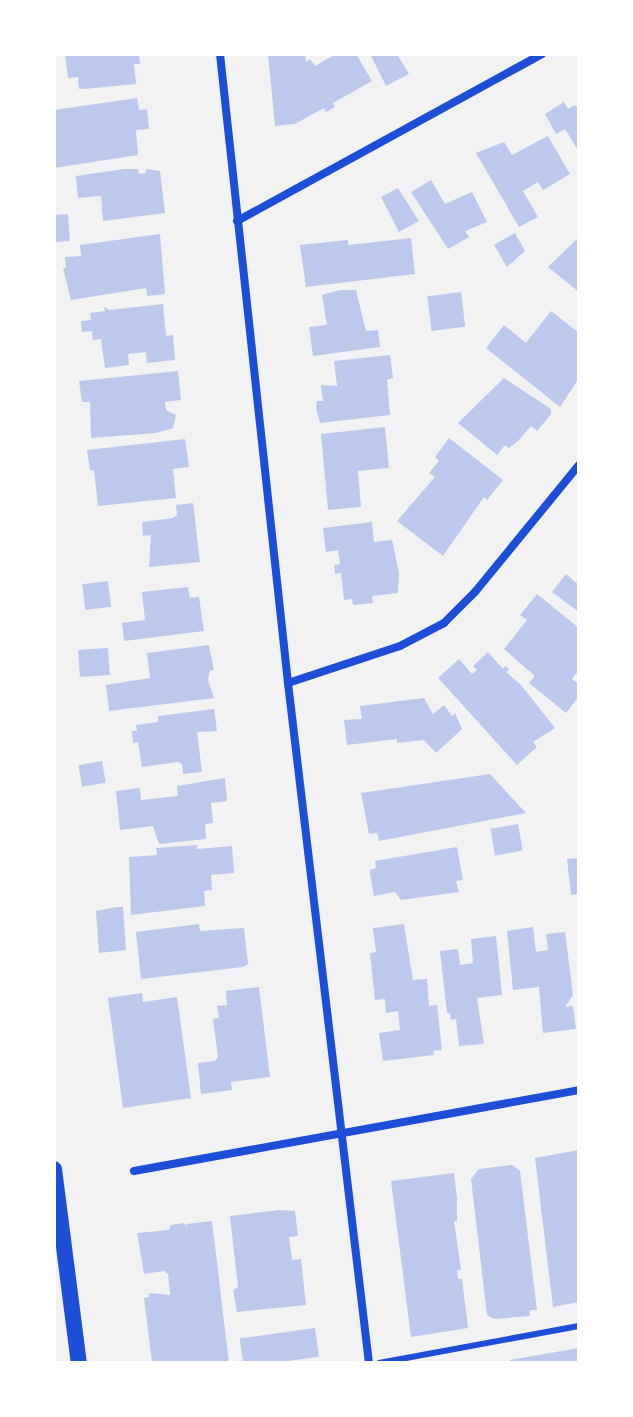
<!DOCTYPE html>
<style>
body{margin:0}
#map{position:relative;width:633px;height:1417px;overflow:hidden;background:#f2f2f2;font-family:"Archivo Narrow",sans-serif}
div>[style]{position:absolute}
[style*='--x']{left:calc(var(--x)*1px);top:calc(var(--y)*1px);width:calc(var(--w)*1px);rotate:calc(var(--a)*1deg)}
.building>*{inset:0;background:#bdc9ec;transform-origin:0 0}
.service>*{height:6px;margin:-3px;padding:0 3px;transform-origin:3px;border-radius:3px;background:#1d4ed8}
.minor>*{height:8px;margin:-4px;padding:0 4px;transform-origin:4px;border-radius:4px;background:#1d4ed8}
.secondary>*{height:16px;margin:-8px;padding:0 8px;transform-origin:8px;border-radius:8px;background:#1d4ed8}
span{translate:-50% -50%;white-space:nowrap;text-align:center;line-height:1.15;-webkit-text-stroke:6px #fff;paint-order:stroke}
.frame{position:absolute;inset:0;border:56px solid #fff;pointer-events:none}
</style>
<div id="map">
<div class="building">
<i style="clip-path:polygon(139px 54px,140px 64px,134px 64px,136px 84px,84px 89px,79px 89px,78px 77px,68px 78px,65px 55px)"></i>
<i style="clip-path:polygon(268px 54px,305px 54px,306px 62px,310px 59px,315px 66px,336px 54px,356px 54px,372px 81px,333px 103px,335px 107px,326px 112px,324px 108px,295px 124px,275px 126px)"></i>
<i style="clip-path:polygon(370px 54px,397px 54px,409px 74px,386px 86px)"></i>
<i style="clip-path:polygon(137px 98px,139px 110px,147px 109px,149px 129px,136px 130px,138px 155px,54px 168px,54px 110px)"></i>
<i style="clip-path:polygon(564px 102px,568px 109px,574px 105px,579px 108px,579px 152px,565px 129px,556px 134px,545px 114px)"></i>
<i style="clip-path:polygon(548px 136px,570px 174px,543px 190px,538px 182px,523px 191px,538px 217px,519px 227px,476px 153px,504px 142px,512px 155px)"></i>
<i style="clip-path:polygon(124px 169px,138px 169px,139px 174px,146px 173px,146px 169px,160px 171px,165px 213px,103px 221px,101px 196px,78px 198px,76px 176px)"></i>
<i style="clip-path:polygon(431px 180px,445px 204px,472px 192px,487px 222px,465px 231px,469px 237px,448px 249px,411px 192px)"></i>
<i style="clip-path:polygon(398px 188px,419px 221px,399px 232px,381px 197px)"></i>
<i style="left:68px;top:214px;width:27px;height:14px;rotate:86deg"></i>
<i style="clip-path:polygon(515px 233px,525px 251px,507px 267px,494px 245px)"></i>
<i style="clip-path:polygon(160px 234px,165px 294px,147px 296px,146px 288px,71px 300px,63px 268px,66px 268px,65px 257px,81px 256px,80px 245px)"></i>
<i style="clip-path:polygon(579px 237px,579px 292px,548px 267px)"></i>
<i style="clip-path:polygon(411px 238px,415px 274px,306px 287px,300px 245px,348px 240px,348px 245px)"></i>
<i style="clip-path:polygon(340px 290px,356px 290px,366px 331px,378px 330px,380px 347px,313px 356px,309px 327px,327px 325px,322px 295px)"></i>
<i style="left:461px;top:292px;width:35px;height:34px;rotate:83deg"></i>
<i style="clip-path:polygon(163px 304px,166px 336px,173px 335px,175px 360px,147px 363px,146px 352px,128px 354px,129px 365px,105px 368px,101px 339px,93px 340px,92px 331px,82px 332px,81px 321px,91px 320px,90px 313px,105px 311px,104px 307px,110px 310px)"></i>
<i style="clip-path:polygon(551px 311px,579px 333px,579px 378px,560px 407px,486px 348px,504px 325px,526px 343px)"></i>
<i style="clip-path:polygon(390px 355px,393px 378px,387px 380px,390px 415px,320px 423px,316px 408px,317px 401px,323px 401px,321px 385px,337px 386px,334px 361px)"></i>
<i style="clip-path:polygon(178px 371px,181px 400px,165px 402px,166px 410px,176px 415px,173px 428px,156px 433px,91px 438px,90px 402px,82px 402px,79px 381px)"></i>
<i style="clip-path:polygon(504px 378px,551px 409px,551px 414px,537px 431px,531px 426px,517px 442px,509px 448px,505px 445px,497px 455px,458px 423px)"></i>
<i style="clip-path:polygon(385px 427px,389px 468px,358px 471px,361px 507px,328px 510px,321px 434px)"></i>
<i style="clip-path:polygon(449px 438px,503px 480px,487px 500px,484px 497px,443px 556px,397px 521px,435px 477px,429px 473px,439px 461px,435px 457px)"></i>
<i style="clip-path:polygon(185px 439px,189px 467px,173px 469px,176px 498px,98px 506px,94px 470px,90px 471px,87px 450px)"></i>
<i style="clip-path:polygon(193px 503px,200px 562px,149px 567px,151px 535px,143px 536px,142px 522px,173px 518px,177px 515px,176px 505px)"></i>
<i style="clip-path:polygon(372px 522px,374px 542px,392px 540px,399px 573px,398px 593px,372px 596px,373px 603px,353px 605px,352px 599px,344px 600px,341px 573px,335px 574px,334px 565px,340px 564px,338px 550px,326px 552px,323px 528px)"></i>
<i style="clip-path:polygon(566px 574px,579px 585px,579px 612px,552px 592px)"></i>
<i style="left:108px;top:581px;width:26px;height:26px;rotate:83deg"></i>
<i style="clip-path:polygon(188px 587px,190px 598px,199px 597px,204px 631px,124px 641px,122px 623px,145px 620px,142px 592px)"></i>
<i style="clip-path:polygon(537px 594px,579px 628px,579px 670px,572px 679px,579px 684px,579px 696px,566px 713px,529px 683px,535px 676px,504px 649px,527px 620px,520px 615px)"></i>
<i style="clip-path:polygon(209px 645px,214px 670px,210px 671px,208px 680px,214px 698px,109px 711px,106px 685px,150px 678px,147px 653px)"></i>
<i style="left:108px;top:648px;width:27px;height:30px;rotate:86deg"></i>
<i style="clip-path:polygon(488px 652px,503px 669px,506px 666px,509px 670px,506px 672px,521px 685px,555px 728px,533px 742px,537px 747px,517px 765px,438px 678px,459px 659px,472px 674px,477px 670px,473px 666px)"></i>
<i style="clip-path:polygon(424px 698px,433px 714px,444px 705px,452px 716px,455px 713px,462px 729px,436px 753px,424px 740px,397px 743px,397px 739px,347px 745px,344px 720px,362px 719px,360px 706px)"></i>
<i style="clip-path:polygon(214px 709px,217px 731px,197px 732px,202px 772px,183px 774px,182px 764px,178px 762px,142px 767px,138px 742px,133px 743px,132px 731px,137px 731px,136px 725px,158px 722px,158px 716px)"></i>
<i style="left:102px;top:761px;width:22px;height:24px;rotate:80deg"></i>
<i style="clip-path:polygon(490px 774px,526px 813px,379px 841px,377px 833px,369px 834px,361px 793px)"></i>
<i style="clip-path:polygon(225px 778px,227px 801px,211px 803px,213px 823px,205px 824px,206px 839px,159px 844px,153px 826px,120px 830px,116px 791px,140px 788px,141px 800px,178px 796px,177px 786px)"></i>
<i style="left:518px;top:824px;width:27px;height:28px;rotate:80deg"></i>
<i style="clip-path:polygon(197px 845px,197px 849px,232px 846px,234px 873px,211px 875px,212px 890px,204px 891px,205px 906px,131px 915px,129px 857px,157px 855px,156px 848px)"></i>
<i style="clip-path:polygon(457px 847px,463px 880px,456px 881px,459px 892px,401px 900px,395px 892px,374px 896px,370px 874px,370px 870px,376px 868px,375px 861px)"></i>
<i style="clip-path:polygon(579px 858px,579px 894px,571px 895px,567px 859px)"></i>
<i style="clip-path:polygon(116px 907px,123px 907px,126px 950px,99px 953px,96px 911px)"></i>
<i style="clip-path:polygon(199px 924px,200px 931px,244px 928px,248px 964px,243px 967px,141px 979px,136px 932px)"></i>
<i style="clip-path:polygon(404px 924px,413px 980px,427px 979px,429px 1006px,437px 1005px,442px 1050px,433px 1051px,434px 1055px,383px 1061px,379px 1033px,400px 1030px,398px 1011px,386px 1013px,385px 999px,375px 1000px,370px 953px,376px 952px,373px 928px)"></i>
<i style="clip-path:polygon(533px 927px,536px 952px,548px 950px,546px 934px,565px 932px,573px 995px,565px 1007px,573px 1006px,576px 1029px,543px 1033px,539px 987px,513px 990px,507px 931px)"></i>
<i style="clip-path:polygon(496px 936px,502px 995px,477px 998px,484px 1044px,459px 1046px,456px 1019px,451px 1020px,450px 1013px,447px 1013px,440px 951px,458px 949px,460px 965px,473px 963px,471px 939px)"></i>
<i style="clip-path:polygon(259px 987px,270px 1077px,231px 1082px,232px 1090px,201px 1094px,198px 1063px,215px 1061px,218px 1057px,213px 1019px,219px 1018px,217px 1006px,227px 1005px,226px 991px)"></i>
<i style="clip-path:polygon(142px 993px,143px 1002px,177px 997px,191px 1098px,123px 1108px,108px 998px)"></i>
<i style="clip-path:polygon(579px 1150px,579px 1302px,553px 1307px,535px 1158px)"></i>
<i style="clip-path:polygon(513px 1165px,520px 1171px,537px 1310px,530px 1310px,530px 1316px,494px 1319px,487px 1315px,471px 1179px,479px 1169px)"></i>
<i style="clip-path:polygon(454px 1173px,457px 1199px,457px 1221px,454px 1221px,461px 1270px,457px 1270px,458px 1279px,462px 1279px,468px 1328px,411px 1337px,391px 1181px)"></i>
<i style="clip-path:polygon(280px 1210px,295px 1211px,298px 1236px,289px 1237px,292px 1260px,301px 1259px,306px 1305px,237px 1312px,233px 1290px,238px 1287px,230px 1216px)"></i>
<i style="clip-path:polygon(212px 1221px,229px 1363px,152px 1363px,144px 1298px,149px 1297px,149px 1293px,170px 1295px,168px 1274px,164px 1271px,144px 1274px,137px 1233px,169px 1230px,171px 1225px,184px 1223px,187px 1228px,186px 1224px)"></i>
<i style="left:315px;top:1328px;width:29px;height:76px;rotate:82deg"></i>
<i style="clip-path:polygon(579px 1348px,579px 1363px,511px 1363px,510px 1360px)"></i>
</div>
<div class="service">
<i style="--x:379;--y:1363;--w:203;--a:-10.5"></i>
</div>
<div class="minor">
<i style="--x:220;--y:54;--w:633;--a:83.83"></i>
<i style="--x:288;--y:683;--w:685;--a:83.21"></i>
<i style="--x:237;--y:221;--w:348;--a:-28.7"></i>
<i style="--x:288;--y:683;--w:118;--a:-18.3"></i>
<i style="--x:400;--y:646;--w:50;--a:-27.6"></i>
<i style="--x:444;--y:623;--w:44;--a:-45"></i>
<i style="--x:475;--y:592;--w:164;--a:-50.7"></i>
<i style="--x:134;--y:1171;--w:452;--a:-10.3"></i>
</div>
<div class="secondary">
<i style="--x:54;--y:1169;--w:196;--a:82.7"></i>
</div>
<div class="frame"></div>
</div>
